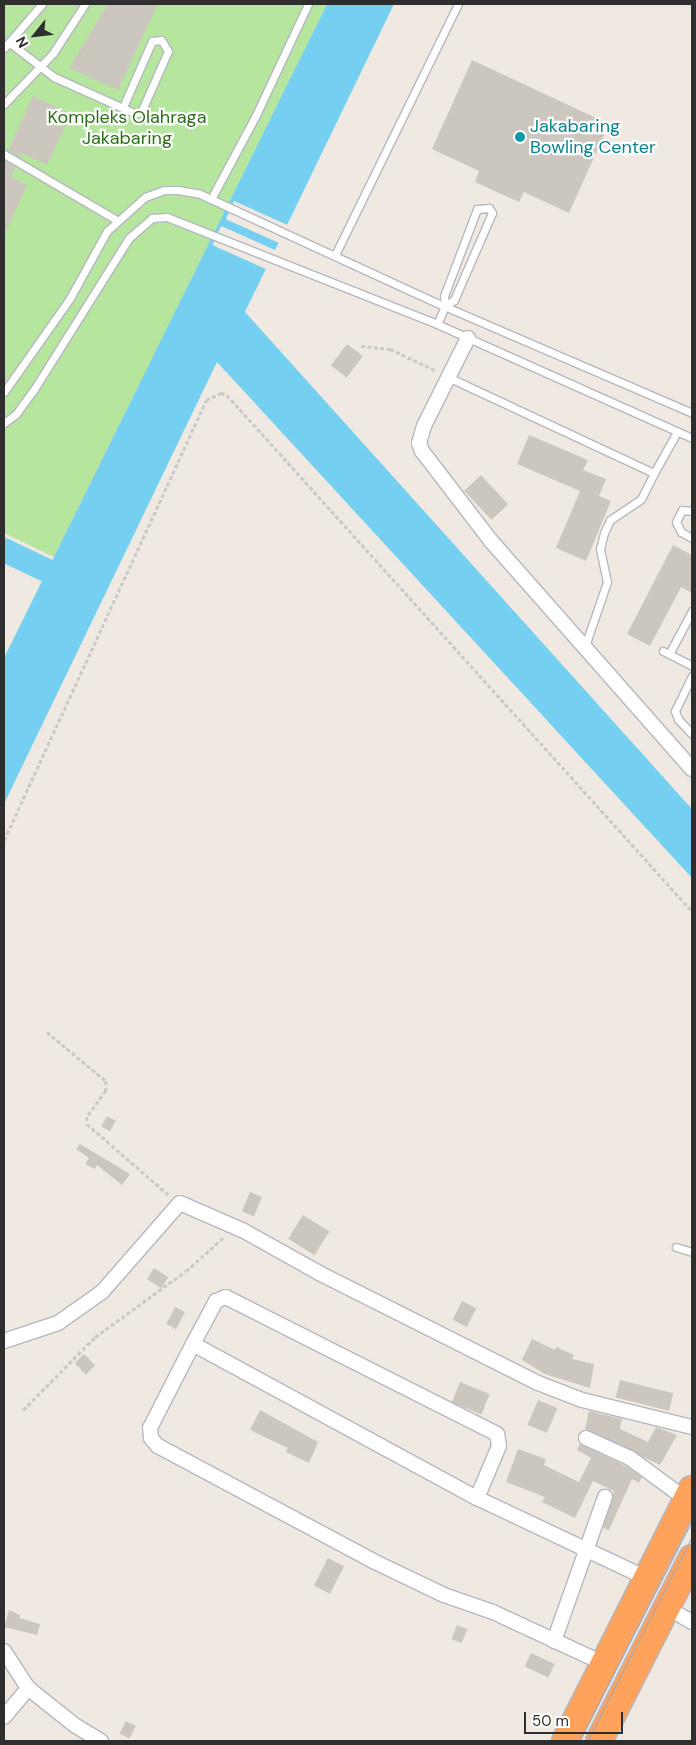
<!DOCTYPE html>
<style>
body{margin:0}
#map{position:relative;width:696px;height:1745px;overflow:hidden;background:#efe9e1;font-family:"DM Sans",sans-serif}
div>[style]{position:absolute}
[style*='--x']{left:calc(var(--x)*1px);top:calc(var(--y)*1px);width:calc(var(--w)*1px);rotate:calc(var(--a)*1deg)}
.green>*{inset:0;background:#b6e59e}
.water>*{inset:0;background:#75cff0}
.pier>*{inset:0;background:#efe9e1;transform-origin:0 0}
.river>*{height:24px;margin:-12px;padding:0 12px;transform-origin:12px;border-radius:12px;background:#75cff0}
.building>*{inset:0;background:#cbc7bf;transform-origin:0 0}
.path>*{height:2.5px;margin-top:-1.25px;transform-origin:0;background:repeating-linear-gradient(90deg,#c9c9c9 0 4px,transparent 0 6.5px)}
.roads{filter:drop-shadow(1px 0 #b4b7c1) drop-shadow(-1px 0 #b4b7c1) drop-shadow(0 1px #b4b7c1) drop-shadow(0 -1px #b4b7c1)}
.lane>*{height:7px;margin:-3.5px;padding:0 3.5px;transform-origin:3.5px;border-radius:3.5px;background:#fff}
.street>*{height:14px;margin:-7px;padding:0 7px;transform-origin:7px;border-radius:7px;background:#fff}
.highway>*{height:26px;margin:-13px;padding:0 13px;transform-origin:13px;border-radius:13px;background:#ffa35c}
.tram>*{height:1px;margin:-0.5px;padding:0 0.5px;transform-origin:0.5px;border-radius:0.5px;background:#a3a6b8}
.dots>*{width:14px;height:14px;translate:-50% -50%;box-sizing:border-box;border:2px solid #fff;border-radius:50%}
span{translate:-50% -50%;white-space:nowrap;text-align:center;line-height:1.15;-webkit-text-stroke:4.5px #fff;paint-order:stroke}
.park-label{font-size:18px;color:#2c6e1b}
.culture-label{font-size:18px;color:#0d838f}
.left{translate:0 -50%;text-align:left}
.frame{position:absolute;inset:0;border:5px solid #2e2e2e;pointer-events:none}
.north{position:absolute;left:10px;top:10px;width:50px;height:50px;-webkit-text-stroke:4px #fff;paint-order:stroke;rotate:241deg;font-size:14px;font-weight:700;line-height:20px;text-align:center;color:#2e2e2e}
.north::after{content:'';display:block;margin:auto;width:18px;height:22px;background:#2e2e2e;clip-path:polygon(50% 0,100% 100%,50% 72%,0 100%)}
.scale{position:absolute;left:524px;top:1712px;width:99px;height:22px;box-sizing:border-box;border:2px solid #2e2e2e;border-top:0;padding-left:6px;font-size:15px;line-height:18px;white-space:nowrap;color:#2e2e2e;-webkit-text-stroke:4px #fff;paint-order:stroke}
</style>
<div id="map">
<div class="green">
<i style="clip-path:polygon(4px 4px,327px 4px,54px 557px,4px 533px)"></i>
</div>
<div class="water">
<i style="clip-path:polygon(327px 4px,394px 4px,245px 312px,692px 809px,692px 878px,217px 362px,4px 804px,4px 658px)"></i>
</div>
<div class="pier">
<i style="left:234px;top:201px;width:60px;height:20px;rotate:24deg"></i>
<i style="left:221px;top:226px;width:61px;height:21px;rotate:24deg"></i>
</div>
<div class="river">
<i style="--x:4;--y:550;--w:47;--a:25.5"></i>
</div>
<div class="building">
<i style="clip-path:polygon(108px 4px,158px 4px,118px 90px,69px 68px)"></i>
<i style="clip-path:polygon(472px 60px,609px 124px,569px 213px,524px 192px,519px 202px,475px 182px,479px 171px,432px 149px)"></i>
<i style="clip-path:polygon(33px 96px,71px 114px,47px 165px,22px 153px,20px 157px,8px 150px)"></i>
<i style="clip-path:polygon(4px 160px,15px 167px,11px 177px,27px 185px,4px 236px)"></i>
<i style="left:347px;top:344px;width:20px;height:27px;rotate:37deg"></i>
<i style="clip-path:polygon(529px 435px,588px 460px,583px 470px,606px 479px,599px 496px,611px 501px,586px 561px,556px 548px,580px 491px,517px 464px)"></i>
<i style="left:481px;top:475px;width:40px;height:23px;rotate:47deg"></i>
<i style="clip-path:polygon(673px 545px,692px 555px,692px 593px,681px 587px,650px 646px,627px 634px)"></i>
<i style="left:107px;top:1116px;width:10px;height:12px;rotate:29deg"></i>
<i style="clip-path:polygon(80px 1144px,130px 1174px,122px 1185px,97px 1165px,95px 1169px,85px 1164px,89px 1158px,76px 1149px)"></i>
<i style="left:250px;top:1192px;width:13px;height:21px;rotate:23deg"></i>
<i style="left:303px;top:1215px;width:31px;height:28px;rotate:32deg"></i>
<i style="left:154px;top:1268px;width:17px;height:13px;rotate:33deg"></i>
<i style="left:462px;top:1301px;width:16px;height:21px;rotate:27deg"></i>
<i style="left:175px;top:1307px;width:11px;height:19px;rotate:27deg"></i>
<i style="clip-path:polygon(532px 1339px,555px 1350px,556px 1347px,574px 1355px,572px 1359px,594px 1364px,590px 1388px,545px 1374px,522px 1360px)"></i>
<i style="left:84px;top:1354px;width:16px;height:13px;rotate:45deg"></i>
<i style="left:620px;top:1380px;width:55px;height:18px;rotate:14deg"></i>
<i style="left:460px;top:1382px;width:32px;height:22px;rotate:22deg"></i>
<i style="left:538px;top:1400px;width:21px;height:27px;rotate:23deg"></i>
<i style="clip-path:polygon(260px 1410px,318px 1442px,309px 1463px,286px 1452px,288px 1448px,250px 1430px)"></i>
<i style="clip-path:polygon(589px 1411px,622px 1419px,620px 1429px,648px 1442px,656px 1427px,677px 1435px,660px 1465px,585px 1429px)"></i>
<i style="clip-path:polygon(580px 1444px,626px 1466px,642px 1477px,639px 1483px,632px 1479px,609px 1530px,603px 1528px,614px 1491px,593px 1481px,575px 1518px,542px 1502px,545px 1497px,506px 1482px,518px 1449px,546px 1459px,544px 1465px,579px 1482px,591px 1458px,577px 1450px)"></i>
<i style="left:328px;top:1558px;width:18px;height:31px;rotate:27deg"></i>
<i style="clip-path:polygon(9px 1610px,20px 1615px,19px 1618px,40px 1624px,37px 1635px,4px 1627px)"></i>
<i style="left:457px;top:1625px;width:11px;height:15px;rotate:22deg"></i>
<i style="left:531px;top:1653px;width:26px;height:15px;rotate:25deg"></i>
<i style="left:126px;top:1721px;width:11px;height:14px;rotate:27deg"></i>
</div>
<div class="path">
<i style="--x:361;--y:346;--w:29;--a:6"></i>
<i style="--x:390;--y:349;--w:52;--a:25.1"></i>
<i style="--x:4;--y:840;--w:484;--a:-65.3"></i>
<i style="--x:206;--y:400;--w:17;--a:-25"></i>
<i style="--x:221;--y:393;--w:6;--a:18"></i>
<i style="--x:227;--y:395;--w:695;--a:47.98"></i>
<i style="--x:47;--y:1032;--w:77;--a:39.7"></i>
<i style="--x:106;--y:1081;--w:10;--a:90"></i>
<i style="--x:106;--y:1091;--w:32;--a:126"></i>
<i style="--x:87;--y:1117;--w:7;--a:90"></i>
<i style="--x:87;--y:1124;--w:108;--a:40.9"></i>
<i style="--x:23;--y:1410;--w:103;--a:-45.4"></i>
<i style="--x:95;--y:1337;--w:112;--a:-36"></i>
<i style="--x:186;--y:1271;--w:51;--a:-41.8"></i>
</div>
<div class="roads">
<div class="lane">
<i style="--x:10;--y:43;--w:56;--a:37.7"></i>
<i style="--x:54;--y:77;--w:88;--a:24.2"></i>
<i style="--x:134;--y:113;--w:4;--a:0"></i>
<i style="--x:138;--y:113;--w:5;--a:-37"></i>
<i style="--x:142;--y:110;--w:64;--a:-66.2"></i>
<i style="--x:168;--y:51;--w:13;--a:-122"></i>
<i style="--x:161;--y:40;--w:9;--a:174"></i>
<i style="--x:152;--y:41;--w:72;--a:113.7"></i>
<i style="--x:4;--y:48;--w:58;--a:-49.2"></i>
<i style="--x:4;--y:104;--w:71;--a:-46.1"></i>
<i style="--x:53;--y:53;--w:59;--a:-56.9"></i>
<i style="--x:4;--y:154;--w:132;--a:30.4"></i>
<i style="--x:211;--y:199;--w:95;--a:-61.8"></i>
<i style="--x:256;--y:115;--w:123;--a:-64.9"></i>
<i style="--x:335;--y:255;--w:280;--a:-63.9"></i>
<i style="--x:437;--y:324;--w:20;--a:-66"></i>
<i style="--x:445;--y:306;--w:11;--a:-34"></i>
<i style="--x:454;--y:300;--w:95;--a:-66.4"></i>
<i style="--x:492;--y:213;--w:6;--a:-121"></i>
<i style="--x:489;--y:208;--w:12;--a:175"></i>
<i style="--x:477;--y:209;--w:93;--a:110.8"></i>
<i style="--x:444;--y:296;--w:10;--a:84"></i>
<i style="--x:450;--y:378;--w:225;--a:25"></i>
<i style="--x:654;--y:473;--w:47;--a:-60.7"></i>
<i style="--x:4;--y:392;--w:115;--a:-54.9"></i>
<i style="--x:70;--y:298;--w:77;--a:-61.1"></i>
<i style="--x:107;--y:231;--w:51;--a:-41.8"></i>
<i style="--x:145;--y:197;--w:20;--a:-20"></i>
<i style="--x:164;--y:190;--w:14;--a:0"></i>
<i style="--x:178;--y:190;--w:22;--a:10"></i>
<i style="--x:200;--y:194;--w:261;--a:24.7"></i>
<i style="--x:437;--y:303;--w:278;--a:23.3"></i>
<i style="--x:4;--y:423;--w:15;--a:-37"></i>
<i style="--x:16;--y:414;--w:29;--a:-54"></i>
<i style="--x:33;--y:391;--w:181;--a:-57.9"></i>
<i style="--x:129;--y:238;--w:30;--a:-41"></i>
<i style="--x:152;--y:218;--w:15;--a:-4"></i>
<i style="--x:167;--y:217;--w:290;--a:21.6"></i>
<i style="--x:437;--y:324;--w:279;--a:24.1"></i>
<i style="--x:692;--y:511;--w:10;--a:-174"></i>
<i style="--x:682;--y:510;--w:13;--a:117"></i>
<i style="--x:676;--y:522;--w:11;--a:63"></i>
<i style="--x:681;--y:532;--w:13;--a:29"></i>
<i style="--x:585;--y:646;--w:68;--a:-71"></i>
<i style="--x:607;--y:582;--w:34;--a:-102"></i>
<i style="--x:600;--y:549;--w:16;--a:-76"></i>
<i style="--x:604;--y:533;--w:14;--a:-65"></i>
<i style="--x:610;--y:520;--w:37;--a:-34"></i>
<i style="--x:641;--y:499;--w:29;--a:-63"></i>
<i style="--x:663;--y:651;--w:33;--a:27"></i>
<i style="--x:669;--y:654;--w:49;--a:-61.9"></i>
<i style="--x:692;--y:676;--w:39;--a:116"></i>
<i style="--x:675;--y:711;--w:9;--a:69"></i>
<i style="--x:678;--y:719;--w:21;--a:47"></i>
<i style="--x:676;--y:1247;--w:17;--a:17"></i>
</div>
<div class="street">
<i style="--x:468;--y:338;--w:98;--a:116.6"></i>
<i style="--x:424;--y:426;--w:18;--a:106"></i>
<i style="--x:419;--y:443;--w:9;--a:69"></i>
<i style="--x:422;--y:451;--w:113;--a:52.5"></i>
<i style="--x:491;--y:541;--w:304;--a:48.6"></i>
<i style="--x:4;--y:1341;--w:57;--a:-18.4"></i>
<i style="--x:58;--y:1323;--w:54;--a:-35.2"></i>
<i style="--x:102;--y:1292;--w:118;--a:-48.8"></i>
<i style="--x:180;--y:1203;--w:70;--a:23.6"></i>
<i style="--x:244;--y:1231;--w:86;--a:29.2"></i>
<i style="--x:319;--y:1273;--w:245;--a:26.7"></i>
<i style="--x:538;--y:1383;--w:47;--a:21.1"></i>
<i style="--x:582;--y:1400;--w:113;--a:13.8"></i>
<i style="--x:193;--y:1344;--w:94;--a:117.1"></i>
<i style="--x:150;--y:1428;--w:10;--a:84"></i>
<i style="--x:151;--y:1438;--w:11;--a:49"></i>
<i style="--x:158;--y:1446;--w:244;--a:28.1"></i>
<i style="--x:373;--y:1561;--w:79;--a:25.6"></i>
<i style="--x:444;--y:1595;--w:52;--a:19.1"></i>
<i style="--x:493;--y:1612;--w:123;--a:24.9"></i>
<i style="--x:586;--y:1438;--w:48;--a:24.4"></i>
<i style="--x:630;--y:1458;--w:71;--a:36.4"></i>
<i style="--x:477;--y:1498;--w:56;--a:-67.1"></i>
<i style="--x:499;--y:1446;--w:12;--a:-99"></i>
<i style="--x:497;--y:1434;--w:304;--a:-153.2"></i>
<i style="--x:226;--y:1297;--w:11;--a:158"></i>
<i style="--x:216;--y:1301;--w:49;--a:118.1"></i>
<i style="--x:193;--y:1344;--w:323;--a:28.5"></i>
<i style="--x:477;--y:1498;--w:187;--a:25.3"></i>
<i style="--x:667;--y:1608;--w:29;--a:29"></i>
<i style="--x:554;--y:1641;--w:153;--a:-70.5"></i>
<i style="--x:4;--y:1651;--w:44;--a:57"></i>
<i style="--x:28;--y:1688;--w:61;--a:38.4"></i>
<i style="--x:76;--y:1726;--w:29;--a:31"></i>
<i style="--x:4;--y:1717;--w:38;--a:-50"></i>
</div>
<div class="highway">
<i style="--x:565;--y:1741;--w:282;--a:-63.3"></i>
<i style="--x:599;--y:1741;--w:205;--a:-63.1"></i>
</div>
</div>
<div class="tram">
<i style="--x:579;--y:1741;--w:248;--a:-62.9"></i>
<i style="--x:587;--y:1741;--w:229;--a:-62.8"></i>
</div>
<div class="dots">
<i style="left:520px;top:137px;background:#0f9aa8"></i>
</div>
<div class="park-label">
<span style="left:127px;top:128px">Kompleks Olahraga<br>Jakabaring</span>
</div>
<div class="culture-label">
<span class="left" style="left:530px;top:137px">Jakabaring<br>Bowling Center</span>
</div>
<div class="frame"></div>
<div class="north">N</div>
<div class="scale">50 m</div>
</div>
